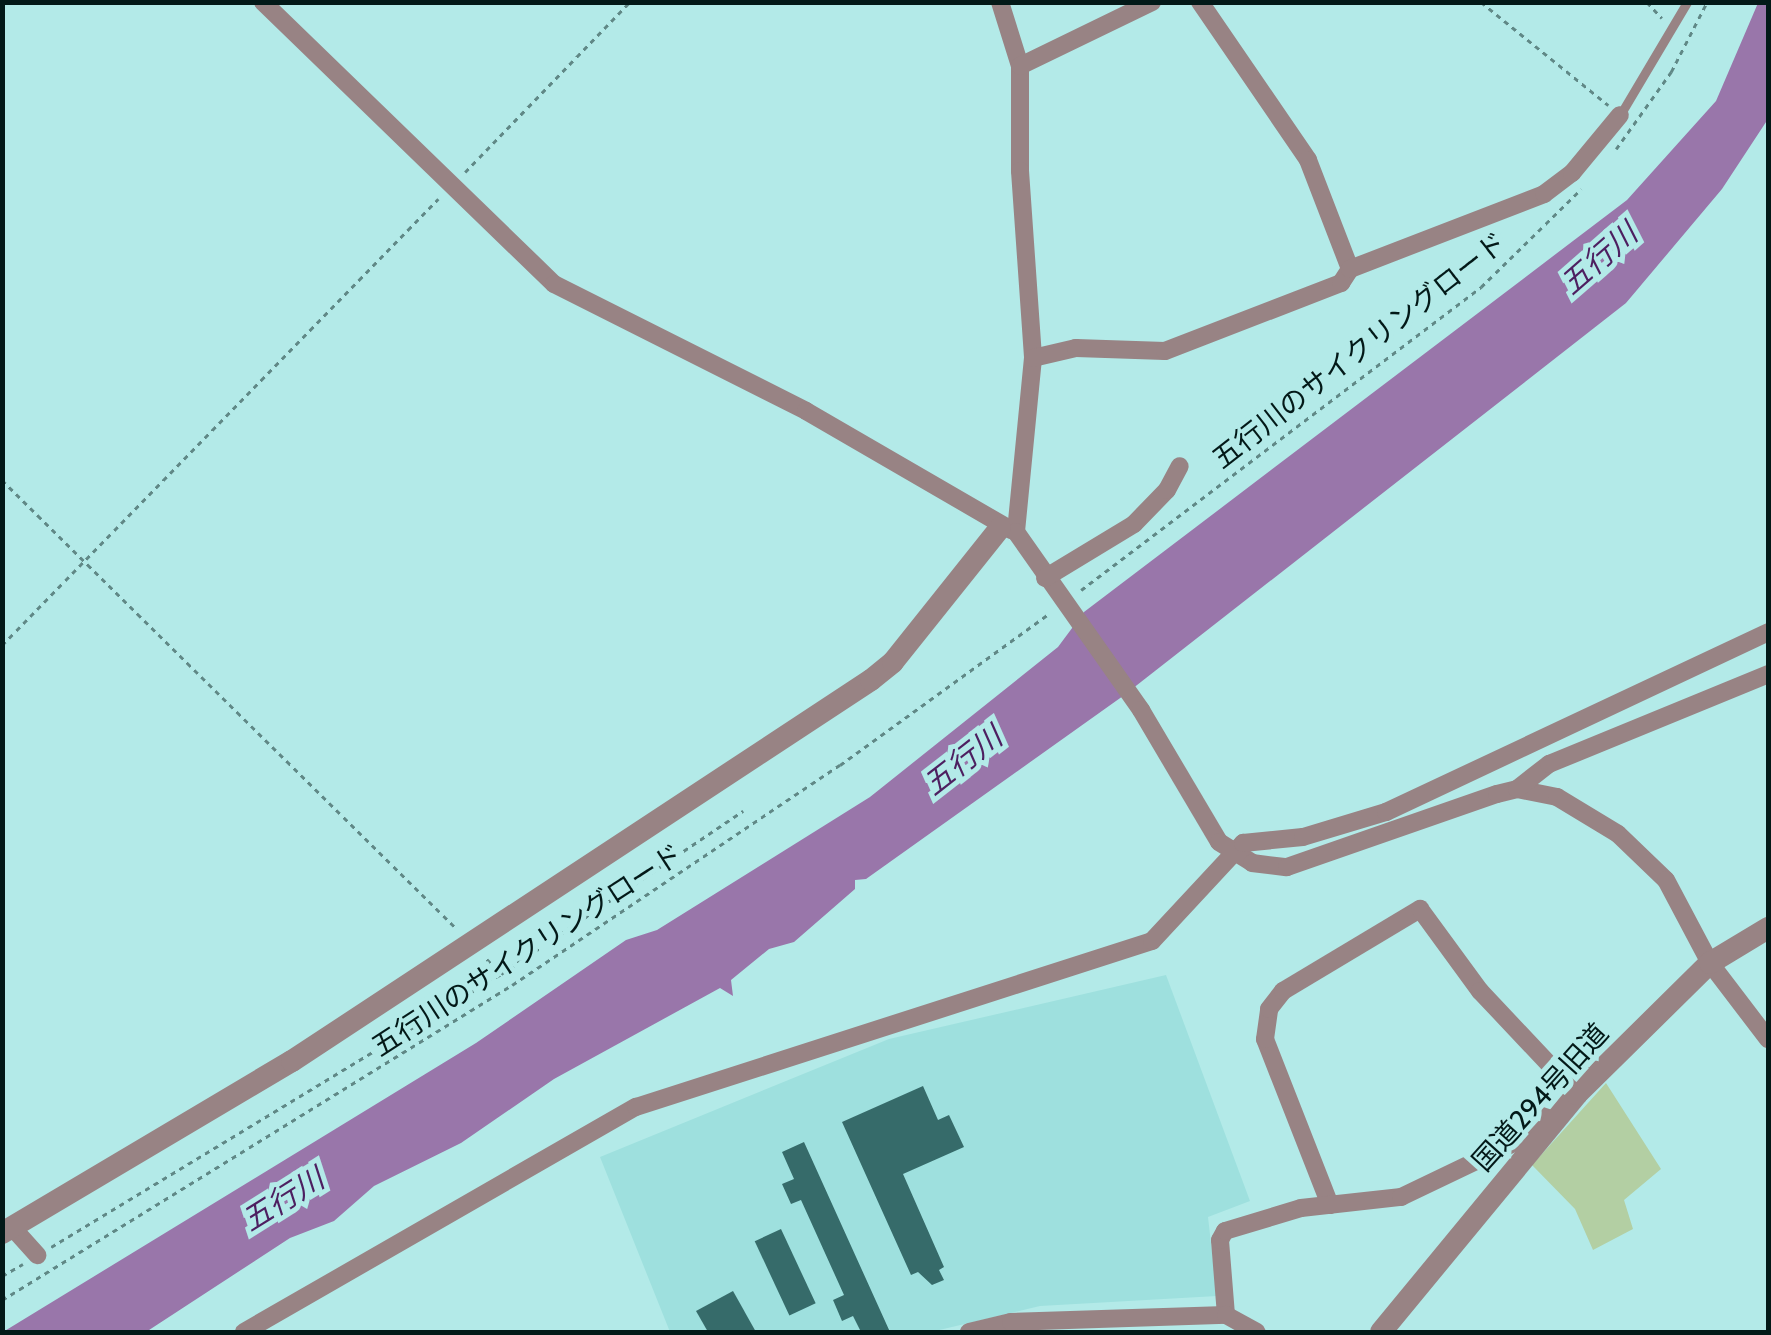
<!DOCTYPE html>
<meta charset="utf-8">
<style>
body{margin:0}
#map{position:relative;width:1771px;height:1335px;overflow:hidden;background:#b3eae8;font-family:Cabin,"Noto Sans JP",sans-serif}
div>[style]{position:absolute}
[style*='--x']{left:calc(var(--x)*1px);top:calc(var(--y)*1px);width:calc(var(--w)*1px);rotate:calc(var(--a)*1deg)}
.built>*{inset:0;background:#9ee0de}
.green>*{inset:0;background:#b3cfa3}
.water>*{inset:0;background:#9976aa}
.building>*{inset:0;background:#366b6a;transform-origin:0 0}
.path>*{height:2.5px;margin-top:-1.25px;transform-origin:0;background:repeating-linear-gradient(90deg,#608886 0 5px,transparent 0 10px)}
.service>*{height:9px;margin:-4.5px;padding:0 4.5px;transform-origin:4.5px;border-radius:4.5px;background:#988384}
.minor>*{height:18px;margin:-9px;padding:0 9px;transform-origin:9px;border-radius:9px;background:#988384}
.tertiary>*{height:22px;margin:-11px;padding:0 11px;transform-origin:11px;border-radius:11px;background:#988384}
span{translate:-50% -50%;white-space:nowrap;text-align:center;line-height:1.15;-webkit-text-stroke:10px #b3eae8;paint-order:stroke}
.street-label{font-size:28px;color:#031918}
.water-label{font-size:30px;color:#4d1f60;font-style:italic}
.frame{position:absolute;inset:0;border:5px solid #031918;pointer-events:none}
</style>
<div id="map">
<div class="built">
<i style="clip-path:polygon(1166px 975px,1250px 1201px,1208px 1217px,1217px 1296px,1040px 1306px,931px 1332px,670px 1332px,600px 1157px,889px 1039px)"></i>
</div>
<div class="green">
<i style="clip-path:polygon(1606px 1083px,1661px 1169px,1624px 1200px,1633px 1229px,1593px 1250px,1575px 1209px,1532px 1165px)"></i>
</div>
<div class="water">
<i style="clip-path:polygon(1758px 3px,1768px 3px,1768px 119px,1722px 189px,1626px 303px,1123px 696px,866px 879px,855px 880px,855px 889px,794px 942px,769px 949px,731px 980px,733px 996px,720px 988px,554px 1079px,461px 1143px,374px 1186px,334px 1221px,290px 1238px,146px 1332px,3px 1332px,476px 1043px,626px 940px,657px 930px,870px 797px,1058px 647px,1084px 612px,1627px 200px,1716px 101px)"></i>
</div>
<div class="building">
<i style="clip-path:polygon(923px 1086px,938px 1120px,949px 1115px,964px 1147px,903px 1174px,944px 1267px,939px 1270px,944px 1280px,932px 1285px,918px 1272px,911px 1275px,842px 1122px)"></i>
<i style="clip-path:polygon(804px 1142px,890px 1332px,861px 1332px,853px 1316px,842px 1321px,833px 1300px,844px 1295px,801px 1200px,791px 1204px,782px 1184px,794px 1179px,782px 1152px)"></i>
<i style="left:781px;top:1229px;width:82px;height:29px;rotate:65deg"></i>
<i style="clip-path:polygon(733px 1291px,756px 1332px,708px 1332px,696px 1311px)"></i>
</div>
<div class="path">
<i style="--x:1481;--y:2;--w:164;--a:39"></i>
<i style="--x:1647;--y:2;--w:22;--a:47"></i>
<i style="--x:1616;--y:149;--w:95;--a:-54.5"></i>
<i style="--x:1671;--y:72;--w:79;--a:-62.8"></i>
<i style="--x:465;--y:172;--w:237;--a:-45.9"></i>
<i style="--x:2;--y:480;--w:639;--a:44.62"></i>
<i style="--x:1081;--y:590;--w:502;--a:-37.14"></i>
<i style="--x:1481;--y:287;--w:140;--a:-44.4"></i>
<i style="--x:2;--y:645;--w:624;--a:-45.65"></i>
<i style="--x:487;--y:959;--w:18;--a:47"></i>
<i style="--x:51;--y:1247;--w:526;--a:-31.24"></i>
<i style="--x:501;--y:974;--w:292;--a:-34"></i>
<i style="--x:2;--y:1276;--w:24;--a:-30"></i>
<i style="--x:2;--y:1300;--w:599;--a:-31.7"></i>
<i style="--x:512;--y:985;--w:395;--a:-33.9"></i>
<i style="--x:840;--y:765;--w:259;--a:-35.9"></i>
</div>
<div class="service">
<i style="--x:1620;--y:115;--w:131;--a:-59.3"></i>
</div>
<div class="minor">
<i style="--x:263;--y:2;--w:405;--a:44.1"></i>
<i style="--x:554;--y:284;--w:282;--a:26.7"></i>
<i style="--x:806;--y:411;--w:237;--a:30.1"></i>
<i style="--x:1000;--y:2;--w:67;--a:72.6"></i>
<i style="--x:1020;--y:66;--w:105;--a:90"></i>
<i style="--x:1020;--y:171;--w:187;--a:86"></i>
<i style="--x:1033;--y:358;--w:175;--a:95.6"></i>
<i style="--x:1016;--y:532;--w:218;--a:54.9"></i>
<i style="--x:1141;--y:710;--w:153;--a:59.4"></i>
<i style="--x:1219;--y:842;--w:39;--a:32"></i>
<i style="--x:1252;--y:863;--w:35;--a:7"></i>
<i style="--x:1287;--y:867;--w:222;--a:-19.2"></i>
<i style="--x:1497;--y:794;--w:21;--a:-14"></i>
<i style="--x:1517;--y:789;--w:41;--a:11.3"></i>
<i style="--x:1557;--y:797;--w:71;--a:31.2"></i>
<i style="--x:1618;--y:834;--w:66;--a:43.8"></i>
<i style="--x:1666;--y:880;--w:94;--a:62.1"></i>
<i style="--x:1710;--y:963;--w:96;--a:52.7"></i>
<i style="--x:1200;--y:2;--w:191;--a:55.6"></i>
<i style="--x:1308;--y:160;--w:117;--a:68.9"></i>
<i style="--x:1020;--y:66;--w:147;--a:-25.9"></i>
<i style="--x:1033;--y:358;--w:44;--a:-13.1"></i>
<i style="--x:1076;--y:348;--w:89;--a:1.9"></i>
<i style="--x:1165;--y:351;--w:189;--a:-21.1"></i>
<i style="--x:1341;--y:283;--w:17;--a:-57"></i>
<i style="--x:1350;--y:269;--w:208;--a:-21.1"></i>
<i style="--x:1544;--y:194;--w:35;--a:-37"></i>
<i style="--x:1572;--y:173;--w:75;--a:-50.4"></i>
<i style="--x:1045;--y:578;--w:104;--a:-31.2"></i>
<i style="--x:1134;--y:524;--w:47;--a:-45.9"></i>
<i style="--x:1167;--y:490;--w:27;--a:-62"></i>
<i style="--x:1517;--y:789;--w:41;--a:-38"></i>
<i style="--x:1549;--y:764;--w:237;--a:-22.3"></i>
<i style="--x:1330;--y:1205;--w:178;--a:-111.4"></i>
<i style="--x:1265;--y:1039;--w:30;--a:-82"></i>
<i style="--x:1269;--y:1009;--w:23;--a:-52"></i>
<i style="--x:1283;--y:991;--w:160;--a:-30.9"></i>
<i style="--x:1420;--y:909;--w:102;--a:53.8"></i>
<i style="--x:1480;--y:991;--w:141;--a:46.7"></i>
<i style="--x:12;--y:1227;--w:38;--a:48"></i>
<i style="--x:1226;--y:1315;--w:75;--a:-94.6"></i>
<i style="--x:1220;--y:1240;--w:10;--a:-61"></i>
<i style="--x:1225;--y:1231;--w:79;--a:-16.8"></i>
<i style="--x:1301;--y:1208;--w:101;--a:-6.3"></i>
<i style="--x:1401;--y:1197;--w:127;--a:-25.6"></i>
<i style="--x:1516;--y:1142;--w:35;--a:-50"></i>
<i style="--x:1539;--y:1115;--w:16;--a:18"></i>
<i style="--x:244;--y:1332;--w:452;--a:-29.9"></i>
<i style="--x:636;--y:1107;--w:542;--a:-17.83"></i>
<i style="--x:1152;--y:941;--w:134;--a:-47.1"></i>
<i style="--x:1243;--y:843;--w:60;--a:-5.7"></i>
<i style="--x:1303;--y:837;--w:87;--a:-16.8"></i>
<i style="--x:1386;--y:812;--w:422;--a:-25.2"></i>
<i style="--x:969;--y:1332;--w:43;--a:-13.4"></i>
<i style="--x:1011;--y:1322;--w:215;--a:-1.9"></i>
<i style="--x:1226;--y:1315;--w:35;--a:29"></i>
</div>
<div class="tertiary">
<i style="--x:2;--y:1233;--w:337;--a:-30.7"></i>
<i style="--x:292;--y:1061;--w:693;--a:-33.35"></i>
<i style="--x:871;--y:680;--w:28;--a:-39"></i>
<i style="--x:893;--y:662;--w:171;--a:-51.4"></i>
<i style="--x:1381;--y:1332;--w:308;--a:-50.5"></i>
<i style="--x:1577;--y:1094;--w:187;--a:-44.6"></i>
<i style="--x:1710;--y:963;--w:68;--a:-31.1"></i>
</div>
<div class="street-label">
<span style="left:1359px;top:350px;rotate:-38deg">五行川のサイクリングロード</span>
<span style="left:527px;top:950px;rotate:-33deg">五行川のサイクリングロード</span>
<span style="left:1540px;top:1097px;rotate:-48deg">国道294号旧道</span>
</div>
<div class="water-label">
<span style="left:1599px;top:259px;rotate:-41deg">五行川</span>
<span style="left:963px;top:761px;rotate:-38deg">五行川</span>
<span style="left:283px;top:1200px;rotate:-32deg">五行川</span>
</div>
<div class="frame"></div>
</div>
